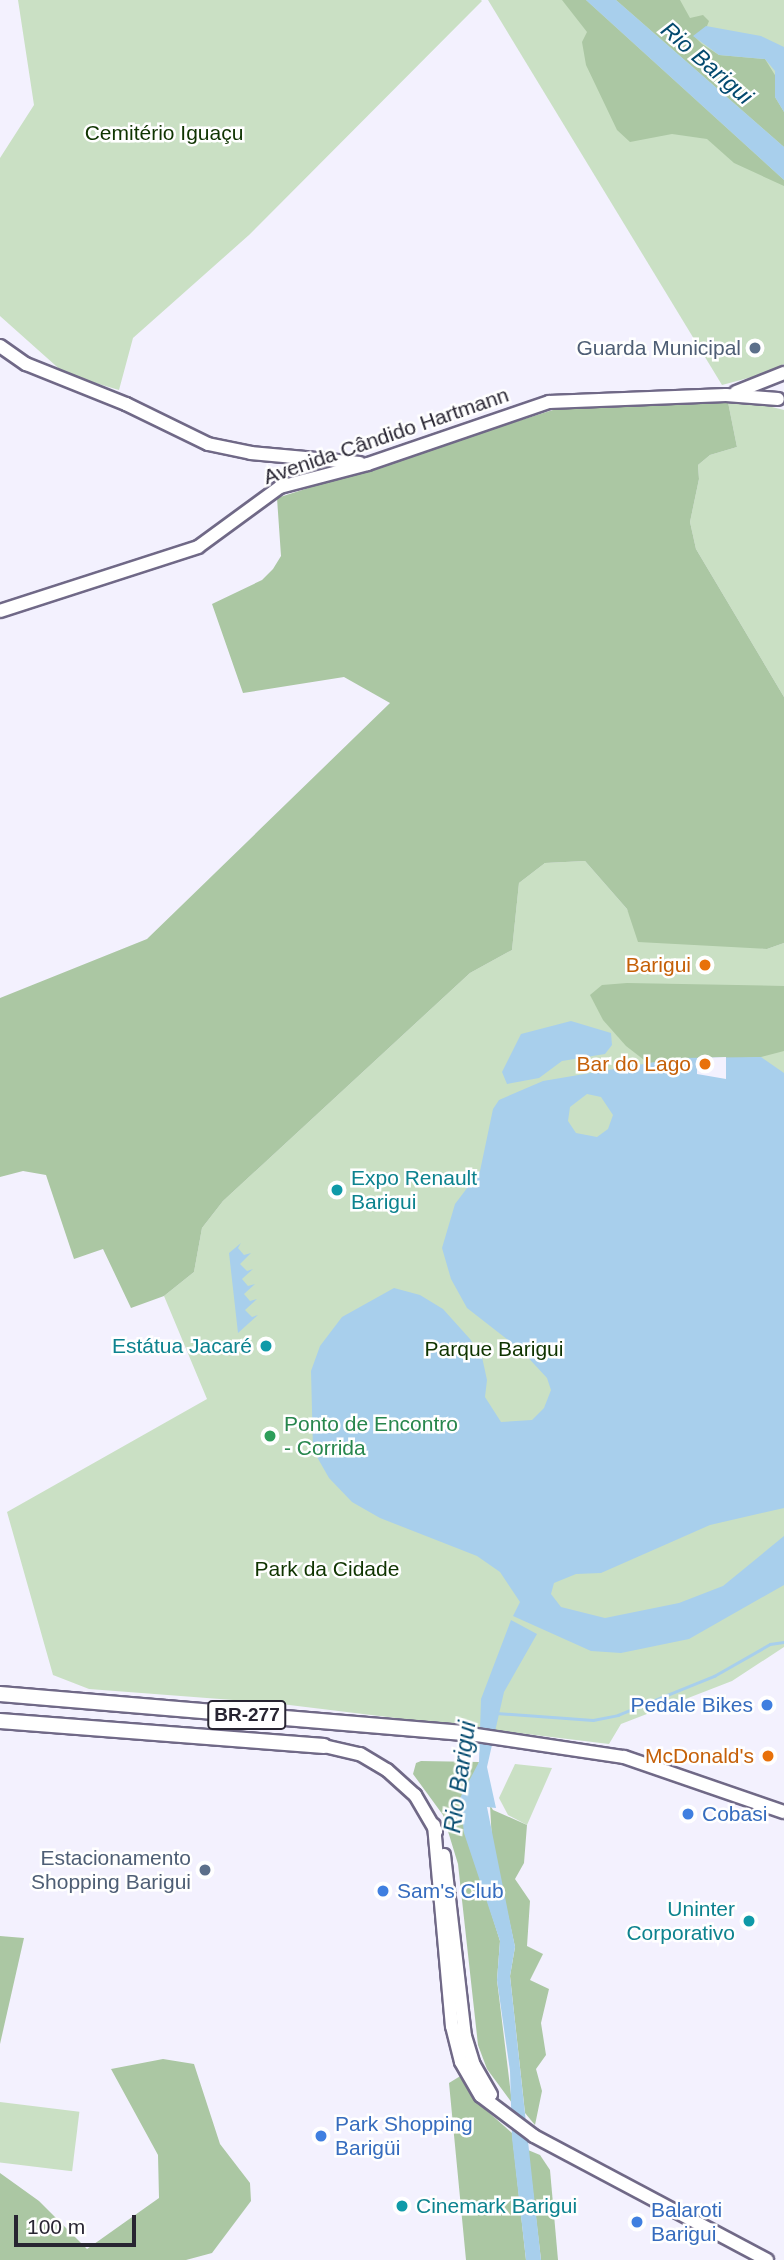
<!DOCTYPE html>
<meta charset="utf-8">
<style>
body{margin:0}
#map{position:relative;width:784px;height:2260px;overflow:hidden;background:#f3f1fe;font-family:Helvetica,sans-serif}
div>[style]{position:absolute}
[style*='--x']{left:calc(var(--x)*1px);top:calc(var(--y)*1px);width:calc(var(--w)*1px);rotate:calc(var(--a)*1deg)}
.green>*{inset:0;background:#cae0c4;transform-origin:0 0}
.forest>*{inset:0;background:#abc7a3}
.water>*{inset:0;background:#a8cfec}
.pier>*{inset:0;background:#f3f1fe}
.stream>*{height:2.5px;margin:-1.25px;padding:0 1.25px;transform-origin:1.25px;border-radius:1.25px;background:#a8cfec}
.roads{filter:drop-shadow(2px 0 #706987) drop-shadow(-2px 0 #706987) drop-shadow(0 2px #706987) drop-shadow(0 -2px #706987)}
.major>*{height:12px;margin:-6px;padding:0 6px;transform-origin:6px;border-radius:6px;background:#fff}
.highway>*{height:14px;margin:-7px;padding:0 7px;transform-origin:7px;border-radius:7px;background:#fff}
.dots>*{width:19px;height:19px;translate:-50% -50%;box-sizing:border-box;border:4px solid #fff;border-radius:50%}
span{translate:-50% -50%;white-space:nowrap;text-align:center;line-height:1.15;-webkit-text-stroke:5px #fff;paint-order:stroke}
.shield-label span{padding:2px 5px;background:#fff;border:2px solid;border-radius:5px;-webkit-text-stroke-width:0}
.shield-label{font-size:19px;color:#282532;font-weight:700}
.park-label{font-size:21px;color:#0f3401}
.service-label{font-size:21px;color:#4e5e75}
.right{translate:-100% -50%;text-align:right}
.street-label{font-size:21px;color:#282532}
.food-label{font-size:21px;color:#c56008}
.culture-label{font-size:21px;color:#0d838f}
.left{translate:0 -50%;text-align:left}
.leisure-label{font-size:21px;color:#27864d}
.shop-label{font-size:21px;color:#366cbe}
.water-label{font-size:23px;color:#034a6f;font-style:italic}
.scale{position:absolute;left:14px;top:2215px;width:122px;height:32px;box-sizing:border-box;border:4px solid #282532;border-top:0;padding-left:9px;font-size:21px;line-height:24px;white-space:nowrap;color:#282532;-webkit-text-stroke:5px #fff;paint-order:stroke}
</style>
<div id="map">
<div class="green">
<i style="clip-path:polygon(18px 0,481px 0,482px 1px,249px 235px,133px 338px,119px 390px,65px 374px,0 316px,0 158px,34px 105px)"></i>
<i style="clip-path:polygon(488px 0,784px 0,784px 364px,770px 372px,722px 385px)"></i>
<i style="clip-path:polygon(728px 402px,752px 402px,784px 410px,784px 697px,696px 549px,690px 522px,699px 479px,698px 465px,710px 455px,737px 447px)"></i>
<i style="clip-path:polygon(585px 861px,627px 909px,637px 932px,767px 949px,784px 943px,784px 1647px,732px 1681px,621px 1724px,609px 1744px,273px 1703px,89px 1689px,53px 1675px,7px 1512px,207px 1399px,164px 1296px,194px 1272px,202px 1228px,223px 1201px,470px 973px,512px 950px,519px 883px,545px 863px)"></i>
<i style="clip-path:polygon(515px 1764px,552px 1768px,527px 1825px,508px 1815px,499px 1798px)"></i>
<i style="left:0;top:2102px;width:80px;height:60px;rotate:7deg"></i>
</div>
<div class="forest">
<i style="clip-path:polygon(562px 0,586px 0,784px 180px,784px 186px,734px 163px,707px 139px,672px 134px,630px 142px,617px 130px,586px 65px,582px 42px,587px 32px)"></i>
<i style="clip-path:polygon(616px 0,680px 0,690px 18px,703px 15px,709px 21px,705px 31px,694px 36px,702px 44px,719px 55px,765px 59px,778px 80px,775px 97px,784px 112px,784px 147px)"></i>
<i style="clip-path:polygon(728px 402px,737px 447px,710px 455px,698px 465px,699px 479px,690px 522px,696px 549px,784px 697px,784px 943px,767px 949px,638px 942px,627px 909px,585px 861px,545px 863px,519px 883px,512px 950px,470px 973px,223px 1201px,202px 1228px,194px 1272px,164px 1296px,131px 1308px,103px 1249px,74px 1259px,46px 1175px,23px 1171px,0 1177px,0 998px,147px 939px,390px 703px,344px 677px,243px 693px,212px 604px,262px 580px,273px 569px,281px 556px,277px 498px,556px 409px)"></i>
<i style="clip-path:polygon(627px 983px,784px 986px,784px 1051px,761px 1057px,648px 1063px,626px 1046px,603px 1020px,590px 995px,602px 985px)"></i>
<i style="clip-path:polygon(421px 1761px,479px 1762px,475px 1778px,462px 1791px,462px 1819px,500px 1941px,497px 1980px,512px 2103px,487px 2069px,478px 2045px,458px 1864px,443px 1815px,413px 1774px,416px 1763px)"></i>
<i style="clip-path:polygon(490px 1805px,493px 1810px,527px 1825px,524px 1863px,515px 1879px,530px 1901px,527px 1946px,543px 1954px,530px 1980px,549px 1989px,541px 2023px,546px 2055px,536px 2069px,542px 2091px,535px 2125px,525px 2113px,510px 1976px,515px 1947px,492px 1842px)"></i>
<i style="clip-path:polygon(0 1936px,24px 1938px,0 2044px)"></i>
<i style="clip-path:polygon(163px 2059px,194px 2064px,220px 2144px,250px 2183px,251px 2201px,212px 2253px,186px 2260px,0 2260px,0 2173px,39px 2201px,87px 2249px,159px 2198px,158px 2155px,111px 2069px)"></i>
<i style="clip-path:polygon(462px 2075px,486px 2110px,512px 2133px,526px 2260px,466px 2260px,449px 2083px)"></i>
<i style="clip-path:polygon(528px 2150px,540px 2155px,550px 2170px,558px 2260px,541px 2260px)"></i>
</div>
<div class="water">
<i style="clip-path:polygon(586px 0,616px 0,784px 147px,784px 180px)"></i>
<i style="clip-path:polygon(706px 26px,761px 36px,784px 47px,784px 112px,775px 97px,775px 71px,765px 59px,719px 55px,693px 36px)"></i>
<i style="clip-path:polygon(571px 1021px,611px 1033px,612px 1045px,605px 1054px,562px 1061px,539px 1078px,507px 1084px,502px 1072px,521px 1034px)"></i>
<i style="clip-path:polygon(evenodd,761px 1057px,784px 1073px,784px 1508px,710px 1525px,601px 1573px,576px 1574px,554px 1583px,551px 1594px,561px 1607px,605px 1618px,679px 1603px,723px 1586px,784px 1536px,784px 1585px,689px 1639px,621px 1653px,591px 1651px,513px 1616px,520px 1602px,500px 1572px,477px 1556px,380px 1518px,352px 1502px,329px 1478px,313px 1450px,311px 1371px,320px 1346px,342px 1317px,394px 1288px,420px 1295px,443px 1309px,470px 1339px,482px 1357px,487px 1380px,485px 1397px,501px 1422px,532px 1420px,544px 1408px,551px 1390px,547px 1378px,522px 1351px,467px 1308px,451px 1279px,442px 1248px,455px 1204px,480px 1171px,493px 1109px,499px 1100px,543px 1081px,679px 1058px,761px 1057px,587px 1094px,601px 1097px,613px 1115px,608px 1129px,597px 1137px,576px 1133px,568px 1121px,570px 1107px,587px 1094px)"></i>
<i style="clip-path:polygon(241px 1243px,238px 1248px,244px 1255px,251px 1253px,240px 1264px,247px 1271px,253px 1269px,242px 1279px,248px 1286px,255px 1284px,244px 1294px,250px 1301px,257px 1299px,245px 1310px,252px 1317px,258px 1315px,238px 1333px,229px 1253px)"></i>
<i style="clip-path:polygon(511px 1620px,537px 1634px,504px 1692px,487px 1767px,496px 1808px,487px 1807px,515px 1947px,510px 1976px,541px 2260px,526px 2260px,512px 2138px,510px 2071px,497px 1980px,500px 1941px,464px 1833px,460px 1798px,479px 1762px,481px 1699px)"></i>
</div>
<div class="pier">
<i style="clip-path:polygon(726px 1057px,726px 1079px,697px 1074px,697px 1058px)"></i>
</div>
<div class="stream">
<i style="--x:496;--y:1713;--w:97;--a:4.1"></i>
<i style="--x:593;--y:1720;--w:25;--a:-11"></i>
<i style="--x:618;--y:1715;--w:104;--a:-22.1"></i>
<i style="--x:714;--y:1676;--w:64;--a:-29.7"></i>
<i style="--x:770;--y:1644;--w:14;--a:-8"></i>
</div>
<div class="roads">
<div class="major">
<i style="--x:0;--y:346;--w:32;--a:35"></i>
<i style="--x:26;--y:364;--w:108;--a:21.8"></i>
<i style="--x:126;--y:404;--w:91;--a:26"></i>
<i style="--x:208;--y:444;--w:44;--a:11.8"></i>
<i style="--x:251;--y:453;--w:109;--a:5.2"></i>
<i style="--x:736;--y:392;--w:52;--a:-21.6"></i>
<i style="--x:0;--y:611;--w:208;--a:-17.9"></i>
<i style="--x:198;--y:547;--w:102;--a:-36.2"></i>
<i style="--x:280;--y:487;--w:91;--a:-14.6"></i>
<i style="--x:368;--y:464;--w:191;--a:-18.9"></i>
<i style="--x:549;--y:402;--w:177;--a:-2.3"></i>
<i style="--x:726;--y:395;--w:52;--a:4.4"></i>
<i style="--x:463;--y:1733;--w:163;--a:8.5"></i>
<i style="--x:624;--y:1757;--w:169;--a:19"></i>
<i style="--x:324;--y:1746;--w:37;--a:13"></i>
<i style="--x:360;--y:1754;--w:31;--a:31"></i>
<i style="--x:387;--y:1770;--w:38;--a:42"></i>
<i style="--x:415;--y:1795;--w:42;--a:59.7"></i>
<i style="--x:434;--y:1825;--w:202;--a:84.9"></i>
<i style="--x:452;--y:2026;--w:37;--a:76"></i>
<i style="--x:461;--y:2062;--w:39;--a:60"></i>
<i style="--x:481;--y:2096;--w:66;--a:37"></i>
<i style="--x:534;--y:2136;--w:264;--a:28"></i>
<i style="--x:444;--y:1855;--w:182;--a:83.4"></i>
<i style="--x:465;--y:2036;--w:30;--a:73"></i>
<i style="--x:474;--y:2065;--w:34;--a:60"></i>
</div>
<div class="highway">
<i style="--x:0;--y:1694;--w:465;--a:4.8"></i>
<i style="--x:0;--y:1721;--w:325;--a:4.4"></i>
</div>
</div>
<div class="dots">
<i style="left:755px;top:348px;background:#5c6f8a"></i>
<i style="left:705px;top:965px;background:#e8710a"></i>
<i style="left:705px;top:1064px;background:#e8710a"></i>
<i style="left:337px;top:1190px;background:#0f9aa8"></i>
<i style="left:266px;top:1346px;background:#0f9aa8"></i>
<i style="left:270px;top:1436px;background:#2e9e5b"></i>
<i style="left:767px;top:1705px;background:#3f7fe0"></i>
<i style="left:768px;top:1756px;background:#e8710a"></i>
<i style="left:688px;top:1814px;background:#3f7fe0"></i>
<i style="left:205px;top:1870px;background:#5c6f8a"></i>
<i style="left:383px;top:1891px;background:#3f7fe0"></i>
<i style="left:749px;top:1921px;background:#0f9aa8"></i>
<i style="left:321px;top:2136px;background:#3f7fe0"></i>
<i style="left:402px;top:2206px;background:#0f9aa8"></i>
<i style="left:637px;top:2222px;background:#3f7fe0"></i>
</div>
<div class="shield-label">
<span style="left:247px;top:1715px">BR-277</span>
</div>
<div class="park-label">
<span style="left:164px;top:133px">Cemitério Iguaçu</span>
<span style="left:494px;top:1349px">Parque Barigui</span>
<span style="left:327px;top:1569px">Park da Cidade</span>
</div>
<div class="service-label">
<span class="right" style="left:741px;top:348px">Guarda Municipal</span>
<span class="right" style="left:191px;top:1870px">Estacionamento<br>Shopping Barigui</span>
</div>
<div class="street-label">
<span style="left:386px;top:436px;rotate:-19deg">Avenida Cândido Hartmann</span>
</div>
<div class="food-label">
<span class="right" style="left:691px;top:965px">Barigui</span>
<span class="right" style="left:691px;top:1064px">Bar do Lago</span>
<span class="right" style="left:754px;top:1756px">McDonald's</span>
</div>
<div class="culture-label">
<span class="left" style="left:351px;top:1190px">Expo Renault<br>Barigui</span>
<span class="right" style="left:252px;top:1346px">Estátua Jacaré</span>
<span class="right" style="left:735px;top:1921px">Uninter<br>Corporativo</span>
<span class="left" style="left:416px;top:2206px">Cinemark Barigui</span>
</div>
<div class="leisure-label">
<span class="left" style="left:284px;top:1436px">Ponto de Encontro<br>- Corrida</span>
</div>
<div class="shop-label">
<span class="right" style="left:753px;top:1705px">Pedale Bikes</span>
<span class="left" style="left:702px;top:1814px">Cobasi</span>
<span class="left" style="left:397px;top:1891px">Sam's Club</span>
<span class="left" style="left:335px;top:2136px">Park Shopping<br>Barigüi</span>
<span class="left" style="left:651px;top:2222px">Balaroti<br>Barigui</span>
</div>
<div class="water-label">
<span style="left:707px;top:63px;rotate:41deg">Rio Barigui</span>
<span style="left:460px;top:1777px;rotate:-82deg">Rio Barigui</span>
</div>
<div class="scale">100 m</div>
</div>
